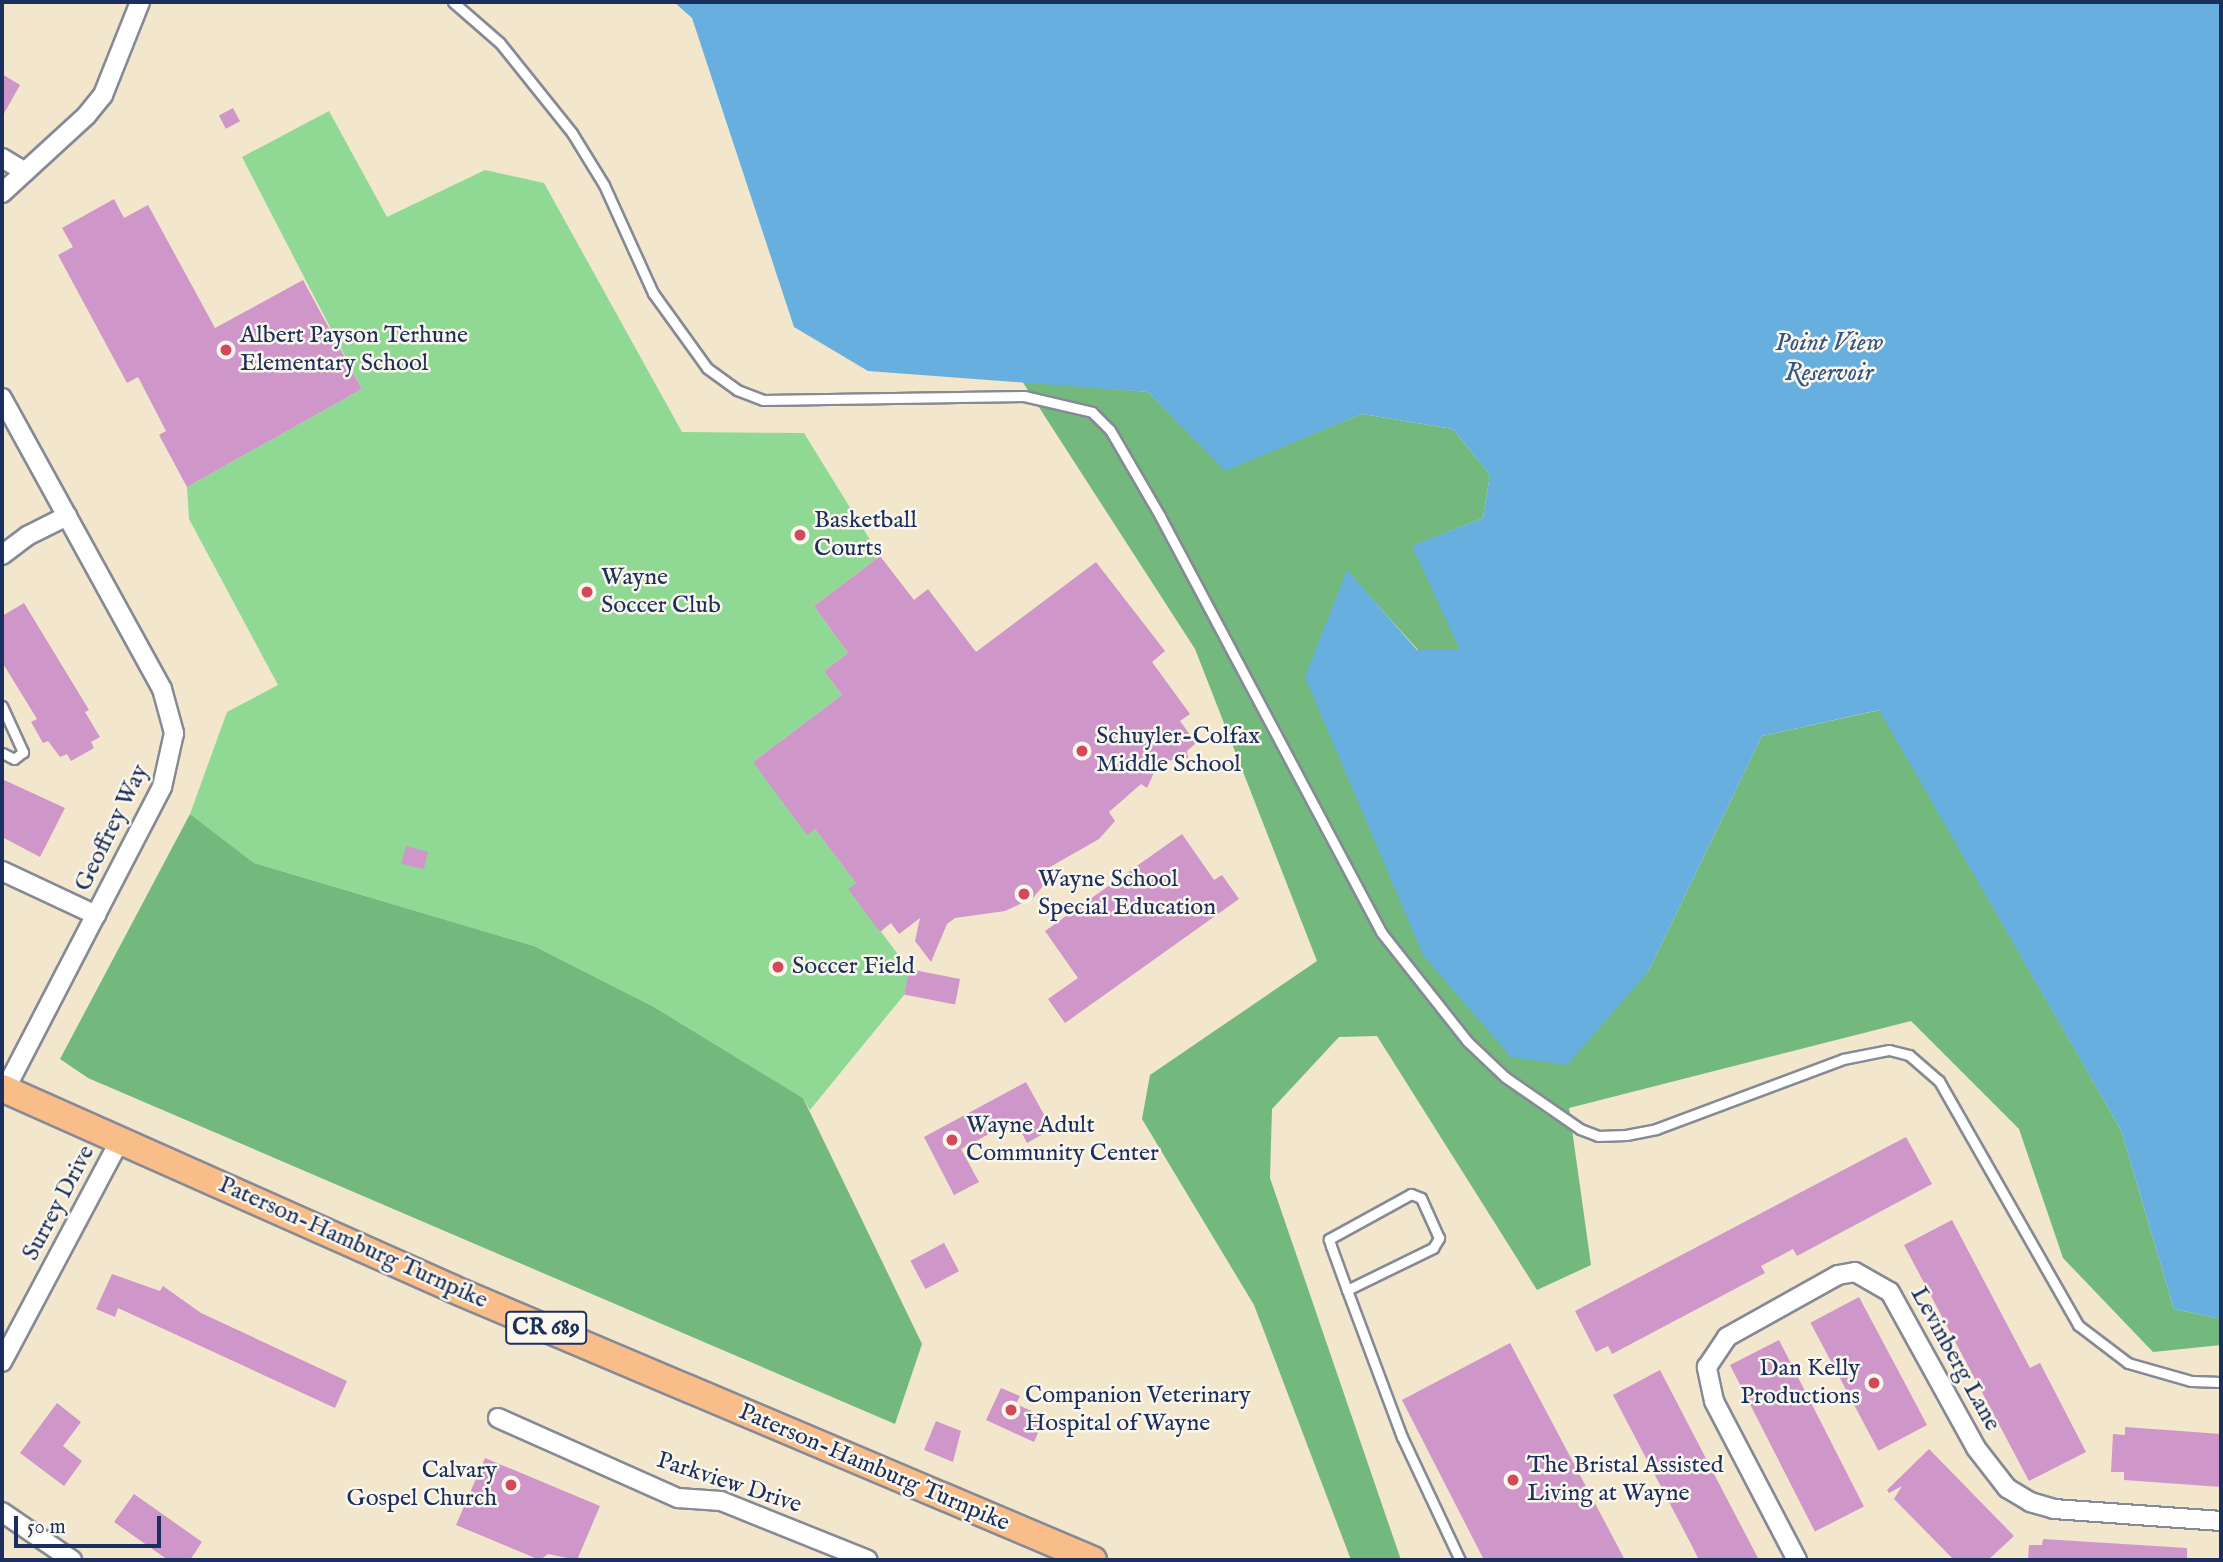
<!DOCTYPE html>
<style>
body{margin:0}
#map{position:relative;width:2223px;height:1562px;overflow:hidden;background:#f2e6cd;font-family:"IM FELL English",serif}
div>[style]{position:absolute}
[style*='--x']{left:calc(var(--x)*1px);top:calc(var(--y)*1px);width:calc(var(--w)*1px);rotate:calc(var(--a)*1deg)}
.green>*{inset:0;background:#8fd995}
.forest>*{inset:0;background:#73b97e}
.water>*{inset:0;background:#67afde}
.building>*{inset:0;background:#cf96ca;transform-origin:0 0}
.roads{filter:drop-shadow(2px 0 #868a96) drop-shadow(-2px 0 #868a96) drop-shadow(0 2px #868a96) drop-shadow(0 -2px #868a96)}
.lane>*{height:9px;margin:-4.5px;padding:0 4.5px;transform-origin:4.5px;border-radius:4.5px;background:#fff}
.street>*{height:18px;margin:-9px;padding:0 9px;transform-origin:9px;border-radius:9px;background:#fff}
.primary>*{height:26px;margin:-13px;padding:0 13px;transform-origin:13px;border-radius:13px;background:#f8bd88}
.dots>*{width:19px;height:19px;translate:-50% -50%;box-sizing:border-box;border:4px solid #fbf7ec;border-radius:50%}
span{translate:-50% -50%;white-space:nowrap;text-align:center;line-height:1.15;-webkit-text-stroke:5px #fbf7ec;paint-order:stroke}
.shield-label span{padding:2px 5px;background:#fbf7ec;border:2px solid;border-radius:5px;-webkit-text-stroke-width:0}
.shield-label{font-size:23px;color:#1b2f5e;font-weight:700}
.poi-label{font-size:24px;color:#1b2f5e}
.left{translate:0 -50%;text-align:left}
.right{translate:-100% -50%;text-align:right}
.street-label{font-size:24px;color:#1b2f5e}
.water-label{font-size:26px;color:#325584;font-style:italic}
.frame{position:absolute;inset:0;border:4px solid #1b2f5e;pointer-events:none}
.scale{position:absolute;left:14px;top:1516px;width:147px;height:32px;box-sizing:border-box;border:4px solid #1b2f5e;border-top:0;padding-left:9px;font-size:21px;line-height:24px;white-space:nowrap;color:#1b2f5e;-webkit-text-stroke:5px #fbf7ec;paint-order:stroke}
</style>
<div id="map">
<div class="green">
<i style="clip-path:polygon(329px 111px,387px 217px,485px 170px,544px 183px,682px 432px,804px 433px,880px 556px,814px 606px,848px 653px,824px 671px,842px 695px,753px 762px,815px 829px,856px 883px,849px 889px,909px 969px,904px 995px,810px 1110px,803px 1098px,654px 1007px,534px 946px,254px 863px,190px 814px,227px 712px,278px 685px,189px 519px,187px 487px,362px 389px,242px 157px)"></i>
</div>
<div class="forest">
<i style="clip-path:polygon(1022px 381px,1148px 392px,1225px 470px,1362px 414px,1453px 429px,1490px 475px,1483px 518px,1413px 546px,1461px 650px,1418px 650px,1347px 571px,1648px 972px,1762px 736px,1880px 710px,2121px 1130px,2174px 1309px,2221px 1319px,2221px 1345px,2153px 1352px,2063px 1258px,2019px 1129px,1911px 1021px,1569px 1108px,1591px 1265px,1537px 1290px,1377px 1036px,1339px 1037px,1272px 1109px,1270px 1178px,1401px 1560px,1351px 1560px,1254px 1305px,1142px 1119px,1150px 1075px,1317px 961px,1195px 649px)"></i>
<i style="clip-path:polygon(190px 814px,254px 863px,534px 946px,654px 1007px,803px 1098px,922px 1344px,895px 1424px,88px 1078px,60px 1059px)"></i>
</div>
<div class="water">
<i style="clip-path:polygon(674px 2px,2221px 2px,2221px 1319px,2174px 1309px,2121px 1130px,1879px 710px,1762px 736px,1648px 972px,1567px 1065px,1511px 1057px,1423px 955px,1305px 677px,1347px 570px,1417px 650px,1460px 650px,1412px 546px,1483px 518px,1490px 475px,1453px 429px,1362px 414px,1225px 471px,1148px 392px,868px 371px,794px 327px,692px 18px)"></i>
</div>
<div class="building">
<i style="clip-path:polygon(2px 74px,20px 85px,2px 117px)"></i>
<i style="left:233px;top:108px;width:15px;height:16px;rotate:62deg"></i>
<i style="clip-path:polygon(114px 199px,124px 218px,148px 205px,215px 328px,303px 280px,362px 389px,187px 487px,159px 435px,166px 431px,138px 377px,127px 383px,58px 255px,73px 247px,62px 228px)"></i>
<i style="clip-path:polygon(880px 556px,914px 600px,928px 589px,976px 652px,1096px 562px,1165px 651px,1152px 662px,1190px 714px,1180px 721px,1196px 743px,1187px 751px,1188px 758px,1165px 761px,1157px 766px,1147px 788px,1141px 784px,1109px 812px,1115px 821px,1099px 839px,1043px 871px,1048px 880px,1033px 898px,1005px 911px,955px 918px,947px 924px,931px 962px,915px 941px,920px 918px,899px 934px,891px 923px,880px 932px,848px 889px,856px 883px,815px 829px,807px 835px,753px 762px,842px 695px,824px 671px,848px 653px,814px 606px)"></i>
<i style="clip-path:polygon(24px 603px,89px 710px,85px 712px,100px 737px,91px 742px,94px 748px,71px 761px,67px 754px,60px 757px,48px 741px,43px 743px,31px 722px,37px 719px,2px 662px,2px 616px)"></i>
<i style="clip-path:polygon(2px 779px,65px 808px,40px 857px,2px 837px)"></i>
<i style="clip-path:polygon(1182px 834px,1214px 880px,1222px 875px,1239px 899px,1065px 1023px,1048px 999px,1078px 978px,1045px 931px)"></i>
<i style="left:406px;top:846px;width:23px;height:18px;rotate:15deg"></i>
<i style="left:909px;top:969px;width:52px;height:26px;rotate:11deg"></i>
<i style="clip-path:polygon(1026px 1082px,1052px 1129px,1027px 1143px,1015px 1120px,961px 1149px,979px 1182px,954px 1195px,924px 1137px)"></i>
<i style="clip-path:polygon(1906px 1137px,1932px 1184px,1797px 1256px,1793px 1249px,1761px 1266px,1765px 1273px,1612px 1354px,1608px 1346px,1596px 1352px,1575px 1311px)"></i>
<i style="clip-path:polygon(1952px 1220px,2030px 1368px,2040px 1363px,2086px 1452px,2029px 1481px,1904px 1245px)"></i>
<i style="left:944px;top:1243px;width:32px;height:38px;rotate:62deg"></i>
<i style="clip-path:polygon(112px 1274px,160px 1291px,163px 1286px,201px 1313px,347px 1381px,335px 1408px,118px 1308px,115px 1317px,96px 1309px)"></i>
<i style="left:1859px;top:1297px;width:145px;height:55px;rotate:62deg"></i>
<i style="left:1779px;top:1340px;width:187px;height:55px;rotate:63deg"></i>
<i style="clip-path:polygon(1510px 1343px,1625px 1560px,1484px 1560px,1402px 1400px)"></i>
<i style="clip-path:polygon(1660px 1370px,1726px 1497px,1759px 1560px,1699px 1560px,1691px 1544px,1613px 1395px)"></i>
<i style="clip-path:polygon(1001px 1388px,1020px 1396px,1016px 1404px,1045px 1417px,1034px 1442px,986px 1420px)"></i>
<i style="clip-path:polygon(57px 1403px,81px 1422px,63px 1446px,82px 1461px,64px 1486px,20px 1453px)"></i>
<i style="clip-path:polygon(936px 1421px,961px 1431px,953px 1462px,924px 1450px)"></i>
<i style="clip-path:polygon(2125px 1427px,2221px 1434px,2221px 1487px,2124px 1480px,2124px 1472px,2111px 1472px,2113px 1434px,2125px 1435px)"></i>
<i style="clip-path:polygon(1929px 1449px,2014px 1536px,1988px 1560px,1954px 1560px,1894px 1499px,1902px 1486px,1889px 1493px,1887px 1490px)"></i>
<i style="clip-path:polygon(485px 1458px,600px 1506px,577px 1560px,548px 1554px,540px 1560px,456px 1525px)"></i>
<i style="clip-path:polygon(134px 1494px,202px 1542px,190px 1560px,168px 1560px,114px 1522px)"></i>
<i style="clip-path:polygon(2043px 1539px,2187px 1548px,2187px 1560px,2028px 1560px,2029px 1545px,2042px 1545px)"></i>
</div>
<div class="roads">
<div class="lane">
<i style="--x:453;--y:2;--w:62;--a:41.1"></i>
<i style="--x:500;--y:43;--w:115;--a:51.3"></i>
<i style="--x:572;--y:133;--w:61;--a:58.4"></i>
<i style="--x:604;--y:185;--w:119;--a:65.6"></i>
<i style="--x:653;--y:293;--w:92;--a:54.2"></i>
<i style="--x:707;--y:368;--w:37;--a:36"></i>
<i style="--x:737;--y:390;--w:28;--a:21"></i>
<i style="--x:763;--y:400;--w:261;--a:-0.9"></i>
<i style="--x:1024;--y:396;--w:70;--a:13.2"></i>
<i style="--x:1092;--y:412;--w:25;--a:45"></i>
<i style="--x:1110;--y:430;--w:99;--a:59.8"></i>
<i style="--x:1160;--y:516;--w:471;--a:62"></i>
<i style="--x:1381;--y:932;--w:139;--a:51.7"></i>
<i style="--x:1467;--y:1041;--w:52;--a:43.5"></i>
<i style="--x:1505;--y:1077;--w:91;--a:34.7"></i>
<i style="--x:1580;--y:1129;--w:19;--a:21"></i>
<i style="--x:1598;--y:1136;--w:28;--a:-2"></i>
<i style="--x:1626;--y:1135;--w:31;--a:-11"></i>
<i style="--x:1656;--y:1129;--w:200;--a:-20.5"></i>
<i style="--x:1843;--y:1059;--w:47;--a:-11.1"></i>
<i style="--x:1889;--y:1050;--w:21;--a:14"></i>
<i style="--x:1909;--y:1055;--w:40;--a:41"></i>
<i style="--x:1939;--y:1081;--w:281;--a:60.3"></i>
<i style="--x:2078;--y:1325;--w:63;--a:37.2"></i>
<i style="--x:2128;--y:1363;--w:66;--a:15.9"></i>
<i style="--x:2191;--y:1381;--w:30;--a:2"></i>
<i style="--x:2;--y:706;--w:51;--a:65.5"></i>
<i style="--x:23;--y:752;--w:11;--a:142"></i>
<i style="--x:14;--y:759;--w:13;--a:-153"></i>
<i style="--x:1347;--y:1290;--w:96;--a:-26"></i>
<i style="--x:1433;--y:1248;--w:12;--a:-59"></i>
<i style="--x:1439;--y:1238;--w:44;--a:-114.2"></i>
<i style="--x:1421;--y:1198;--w:11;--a:-158"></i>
<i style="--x:1411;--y:1194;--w:94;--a:151.2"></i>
<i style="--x:1329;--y:1239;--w:7;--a:74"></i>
<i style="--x:1331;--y:1246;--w:47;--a:70"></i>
<i style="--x:1347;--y:1290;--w:157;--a:69.5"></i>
<i style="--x:1402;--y:1437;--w:136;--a:64.8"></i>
</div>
<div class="street">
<i style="--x:2;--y:158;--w:27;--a:31"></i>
<i style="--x:2;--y:193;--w:114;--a:-42.5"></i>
<i style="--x:86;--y:116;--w:27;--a:-51"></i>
<i style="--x:103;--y:95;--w:100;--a:-68.3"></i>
<i style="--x:2;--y:398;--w:332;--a:61.2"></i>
<i style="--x:162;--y:689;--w:46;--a:74.7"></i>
<i style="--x:174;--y:733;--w:55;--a:102.5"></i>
<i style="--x:162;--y:787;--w:341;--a:117.4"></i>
<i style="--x:2;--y:555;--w:31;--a:-37"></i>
<i style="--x:27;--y:536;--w:45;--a:-26.6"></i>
<i style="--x:2;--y:871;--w:104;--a:25.1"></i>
<i style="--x:2;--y:1362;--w:251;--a:-62"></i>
<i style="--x:498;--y:1418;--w:197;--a:24"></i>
<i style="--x:678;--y:1498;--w:43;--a:4"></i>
<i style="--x:721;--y:1501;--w:158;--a:21.9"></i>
<i style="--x:2;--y:1512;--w:85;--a:34.4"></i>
<i style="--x:1797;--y:1560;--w:179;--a:-117.6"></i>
<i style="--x:1714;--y:1401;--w:35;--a:-102"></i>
<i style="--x:1707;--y:1367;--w:36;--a:-56"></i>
<i style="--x:1727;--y:1337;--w:127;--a:-29.2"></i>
<i style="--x:1838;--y:1275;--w:17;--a:-10"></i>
<i style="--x:1855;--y:1272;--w:40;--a:29.7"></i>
<i style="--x:1890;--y:1292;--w:178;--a:61.1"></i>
<i style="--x:1976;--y:1448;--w:51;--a:52.2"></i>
<i style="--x:2007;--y:1488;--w:27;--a:31"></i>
<i style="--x:2030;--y:1502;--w:25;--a:16"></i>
<i style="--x:2054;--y:1509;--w:167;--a:4.1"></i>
</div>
<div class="primary">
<i style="--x:2;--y:1088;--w:494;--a:24"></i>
<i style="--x:453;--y:1289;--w:695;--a:22.95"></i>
</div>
</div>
<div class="dots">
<i style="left:226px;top:350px;background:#d1495b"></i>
<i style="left:800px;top:535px;background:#d1495b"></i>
<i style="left:587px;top:592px;background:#d1495b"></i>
<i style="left:1082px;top:751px;background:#d1495b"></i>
<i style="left:1024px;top:894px;background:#d1495b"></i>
<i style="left:778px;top:967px;background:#d1495b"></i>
<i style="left:952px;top:1140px;background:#d1495b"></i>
<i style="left:1874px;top:1383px;background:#d1495b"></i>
<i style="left:1011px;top:1410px;background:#d1495b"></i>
<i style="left:1513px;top:1480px;background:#d1495b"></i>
<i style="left:511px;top:1485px;background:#d1495b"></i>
</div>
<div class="shield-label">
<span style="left:546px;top:1328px">CR 689</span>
</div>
<div class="poi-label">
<span class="left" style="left:240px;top:350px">Albert Payson Terhune<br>Elementary School</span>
<span class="left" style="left:814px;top:535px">Basketball<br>Courts</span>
<span class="left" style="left:601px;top:592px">Wayne<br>Soccer Club</span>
<span class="left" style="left:1096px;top:751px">Schuyler-Colfax<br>Middle School</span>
<span class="left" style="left:1038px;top:894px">Wayne School<br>Special Education</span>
<span class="left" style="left:792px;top:967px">Soccer Field</span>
<span class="left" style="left:966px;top:1140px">Wayne Adult<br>Community Center</span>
<span class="right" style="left:1860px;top:1383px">Dan Kelly<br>Productions</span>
<span class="left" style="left:1025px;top:1410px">Companion Veterinary<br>Hospital of Wayne</span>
<span class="left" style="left:1527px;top:1480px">The Bristal Assisted<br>Living at Wayne</span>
<span class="right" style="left:497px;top:1485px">Calvary<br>Gospel Church</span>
</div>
<div class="street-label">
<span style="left:112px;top:828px;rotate:-64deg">Geoffrey Way</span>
<span style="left:59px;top:1203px;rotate:-62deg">Surrey Drive</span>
<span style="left:353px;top:1243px;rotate:24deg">Paterson-Hamburg Turnpike</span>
<span style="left:1955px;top:1359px;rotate:61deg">Levinberg Lane</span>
<span style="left:874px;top:1468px;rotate:23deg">Paterson-Hamburg Turnpike</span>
<span style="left:729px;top:1483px;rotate:18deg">Parkview Drive</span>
</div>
<div class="water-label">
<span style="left:1829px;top:358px">Point View<br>Reservoir</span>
</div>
<div class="frame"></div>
<div class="scale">50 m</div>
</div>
